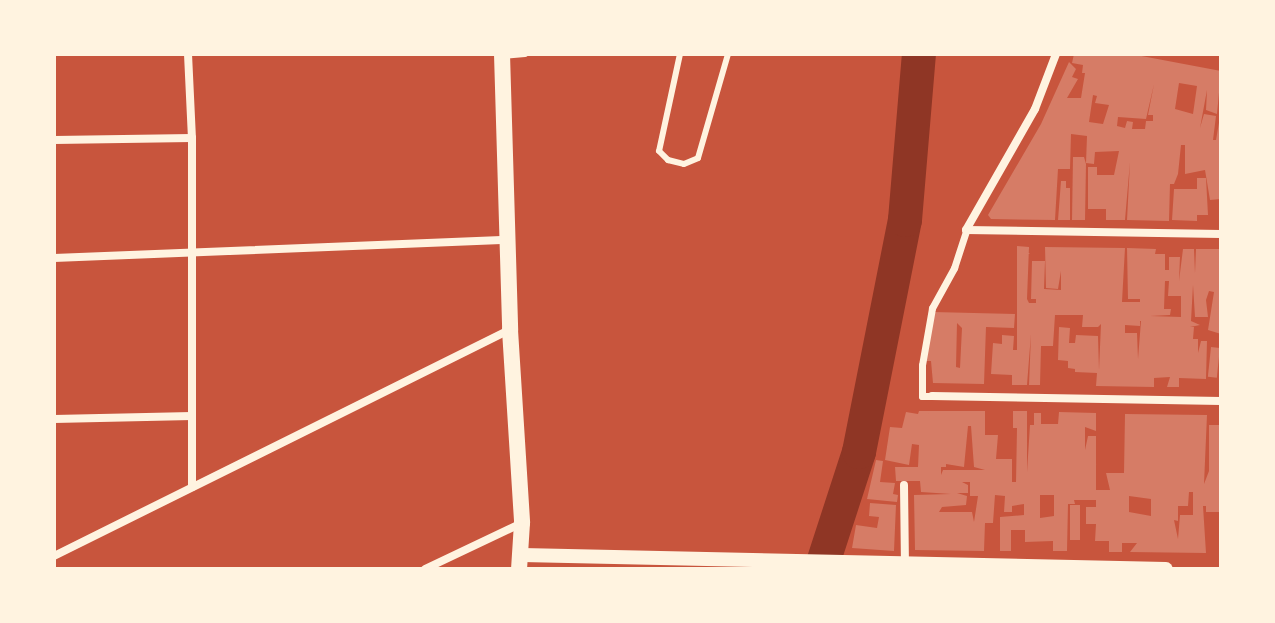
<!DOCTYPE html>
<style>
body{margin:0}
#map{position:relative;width:1275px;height:623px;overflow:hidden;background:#c8553d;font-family:"IBM Plex Sans",sans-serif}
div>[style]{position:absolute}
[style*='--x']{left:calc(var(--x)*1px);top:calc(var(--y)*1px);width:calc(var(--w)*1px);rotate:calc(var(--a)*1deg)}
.river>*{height:34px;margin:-17px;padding:0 17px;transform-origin:17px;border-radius:17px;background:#8f3625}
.building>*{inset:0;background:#d67c66;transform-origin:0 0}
.service>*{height:6px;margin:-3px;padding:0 3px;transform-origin:3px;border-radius:3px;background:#fff3e0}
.pedestrian>*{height:7px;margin:-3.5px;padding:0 3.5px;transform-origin:3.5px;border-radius:3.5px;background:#fff3e0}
.minor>*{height:8px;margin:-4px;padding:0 4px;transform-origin:4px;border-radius:4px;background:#fff3e0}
.tertiary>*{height:14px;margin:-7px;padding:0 7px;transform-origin:7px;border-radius:7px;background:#fff3e0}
.secondary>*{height:16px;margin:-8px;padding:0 8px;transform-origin:8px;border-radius:8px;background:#fff3e0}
span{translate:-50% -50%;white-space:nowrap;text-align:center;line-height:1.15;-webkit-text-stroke:6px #fff3e0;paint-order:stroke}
.frame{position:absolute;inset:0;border:56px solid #fff3e0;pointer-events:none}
</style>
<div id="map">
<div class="river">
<i style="--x:821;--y:569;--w:123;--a:-72"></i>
<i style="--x:859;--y:452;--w:237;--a:-78.8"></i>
<i style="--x:905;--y:220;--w:167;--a:-85.2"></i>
</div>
<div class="building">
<i style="clip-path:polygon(evenodd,1074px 54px,1131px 54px,1221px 71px,1217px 114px,1206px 110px,1207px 90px,1200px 128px,1204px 114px,1216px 116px,1213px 140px,1216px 140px,1221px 111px,1221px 199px,1210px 200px,1205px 170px,1185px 174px,1185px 145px,1181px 145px,1178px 174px,1174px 184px,1170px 184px,1169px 221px,1127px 220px,1130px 162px,1125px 220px,1106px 220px,1106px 209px,1088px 209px,1088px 167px,1097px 167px,1097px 175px,1114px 175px,1119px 151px,1095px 152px,1094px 164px,1086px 163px,1087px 136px,1071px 134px,1070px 169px,1058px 169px,1055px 220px,991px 219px,988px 215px,1041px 124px,1069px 62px,1076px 69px,1072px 77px,1078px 79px,1067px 98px,1081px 98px,1085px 73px,1082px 73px,1083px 65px,1072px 63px,1074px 54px,1179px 83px,1197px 86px,1193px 114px,1175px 109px,1179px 83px,1074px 54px,1154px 84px,1148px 115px,1153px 115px,1153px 121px,1146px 121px,1145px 129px,1132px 129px,1133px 122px,1127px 121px,1125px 128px,1117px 126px,1118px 117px,1146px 119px,1154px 84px,1074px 54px,1093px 95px,1097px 96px,1095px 103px,1109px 105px,1103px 124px,1089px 122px,1093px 95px)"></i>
<i style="clip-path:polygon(1073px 157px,1084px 157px,1086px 164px,1085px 220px,1072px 220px)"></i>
<i style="clip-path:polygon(1197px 178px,1206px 178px,1208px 215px,1197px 215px,1197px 221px,1172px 220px,1174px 189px,1197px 189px)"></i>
<i style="clip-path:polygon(1061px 181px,1066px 181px,1066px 188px,1070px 188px,1070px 220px,1058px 220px)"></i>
<i style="clip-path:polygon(evenodd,1017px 246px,1029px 247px,1027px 299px,1029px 303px,1036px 303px,1036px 299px,1031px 299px,1032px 261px,1045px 261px,1044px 289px,1061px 290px,1061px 271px,1058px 289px,1046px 288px,1045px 247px,1125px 248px,1122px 302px,1140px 302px,1140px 299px,1128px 299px,1127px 248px,1156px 249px,1155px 254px,1165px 254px,1165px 270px,1169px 270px,1169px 257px,1180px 257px,1179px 281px,1183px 249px,1194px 249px,1195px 273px,1196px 249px,1221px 249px,1221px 334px,1208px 330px,1214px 292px,1209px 291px,1206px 300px,1208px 317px,1195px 317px,1193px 285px,1191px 321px,1200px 325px,1190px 327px,1194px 327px,1193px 339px,1198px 339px,1198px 353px,1201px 341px,1207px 341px,1206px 379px,1179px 378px,1179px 387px,1167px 387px,1170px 377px,1154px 378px,1154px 387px,1096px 386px,1097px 373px,1075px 372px,1075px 369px,1068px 368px,1068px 361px,1058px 360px,1059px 327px,1070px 328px,1069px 343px,1075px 343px,1076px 335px,1098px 336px,1099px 370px,1101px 324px,1098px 327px,1082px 327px,1083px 315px,1055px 315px,1053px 346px,1041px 346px,1040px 385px,1029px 385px,1031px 334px,1027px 385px,1012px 385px,1012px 375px,991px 374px,993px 343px,1002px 344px,1002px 335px,1014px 336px,1013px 350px,1017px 350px,1017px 246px,1165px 281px,1169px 281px,1168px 296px,1181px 296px,1181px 317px,1150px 316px,1170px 315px,1171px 309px,1164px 309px,1165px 281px,1017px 246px,1140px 321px,1141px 321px,1138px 359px,1137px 333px,1125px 333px,1125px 325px,1140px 326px,1140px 321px)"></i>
<i style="clip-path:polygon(evenodd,933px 312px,1015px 314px,1014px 328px,986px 327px,984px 384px,933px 383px,931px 361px,926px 361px,933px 312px,957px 323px,962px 328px,960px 368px,956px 367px,957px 323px)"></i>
<i style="left:1211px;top:347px;width:9px;height:30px;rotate:6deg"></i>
<i style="clip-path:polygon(evenodd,919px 411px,985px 411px,985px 435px,998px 435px,996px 459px,1012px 459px,1012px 482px,1016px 482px,1017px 428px,1013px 428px,1013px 411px,1027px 411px,1027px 472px,1030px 425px,1034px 425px,1034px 413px,1041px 413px,1041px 424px,1058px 424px,1059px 412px,1096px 413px,1096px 431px,1085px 427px,1085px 450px,1088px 436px,1096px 436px,1096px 490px,1110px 490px,1106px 473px,1124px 473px,1125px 414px,1207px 415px,1204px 484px,1209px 471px,1209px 425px,1221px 425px,1221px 512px,1206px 512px,1206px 506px,1203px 506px,1206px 553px,1130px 552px,1137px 543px,1122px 543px,1122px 552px,1109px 552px,1109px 541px,1095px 541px,1096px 524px,1086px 524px,1086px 507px,1096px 507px,1096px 500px,1074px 500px,1075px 504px,1068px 504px,1067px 551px,1053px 551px,1053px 541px,1025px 542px,1025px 530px,1011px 530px,1011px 551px,1000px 551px,1000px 517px,1024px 515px,1024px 504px,1012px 506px,1012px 512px,1004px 512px,1005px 496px,995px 495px,993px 523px,985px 523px,984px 551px,915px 550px,914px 495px,951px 494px,921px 492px,920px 481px,896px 481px,895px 467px,918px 467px,919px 445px,912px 444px,909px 465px,885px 460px,890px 427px,902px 428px,906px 412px,918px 414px,919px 411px,968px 426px,971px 426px,974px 467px,985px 470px,943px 470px,941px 475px,941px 467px,946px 467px,946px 464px,964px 467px,968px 426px,919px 411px,962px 482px,970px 482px,970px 496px,978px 496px,974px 522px,972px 512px,939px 512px,942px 507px,966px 505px,967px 496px,957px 493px,968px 493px,968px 485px,962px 482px,919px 411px,1189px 492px,1193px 492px,1193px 515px,1180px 515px,1178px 539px,1174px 520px,1178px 521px,1178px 506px,1188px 506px,1189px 492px,919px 411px,1040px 495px,1054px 495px,1054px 516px,1040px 518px,1040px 495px,919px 411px,1129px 496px,1151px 499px,1151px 516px,1129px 512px,1129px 496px)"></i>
<i style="clip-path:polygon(876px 460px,883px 461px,880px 482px,895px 483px,893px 494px,898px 495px,897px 502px,867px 499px)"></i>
<i style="clip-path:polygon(870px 503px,896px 505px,894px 551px,852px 548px,856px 525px,877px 528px,879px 517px,869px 516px)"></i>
<i style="left:1080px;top:505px;width:35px;height:10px;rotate:90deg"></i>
</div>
<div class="service">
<i style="--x:680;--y:54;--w:99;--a:102.2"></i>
<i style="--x:659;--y:151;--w:13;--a:45"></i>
<i style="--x:668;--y:160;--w:16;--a:14"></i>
<i style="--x:684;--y:164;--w:15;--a:-23"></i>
<i style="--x:698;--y:158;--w:108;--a:-73.9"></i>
<i style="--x:502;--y:56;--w:23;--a:-5"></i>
</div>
<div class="pedestrian">
<i style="--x:932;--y:396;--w:10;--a:180"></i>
<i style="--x:922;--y:396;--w:31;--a:-90"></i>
<i style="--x:922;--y:365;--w:58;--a:-80"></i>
<i style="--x:932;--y:308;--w:46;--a:-61.2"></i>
<i style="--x:954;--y:268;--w:40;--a:-72"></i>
</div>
<div class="minor">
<i style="--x:188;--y:54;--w:84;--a:87.3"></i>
<i style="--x:192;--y:138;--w:349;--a:90"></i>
<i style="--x:1056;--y:54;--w:59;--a:110.9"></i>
<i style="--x:1035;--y:109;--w:139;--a:119.7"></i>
<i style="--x:966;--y:230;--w:255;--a:0.9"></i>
<i style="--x:54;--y:140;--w:138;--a:-0.8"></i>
<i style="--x:54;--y:258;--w:454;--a:-2.3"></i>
<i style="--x:932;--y:396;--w:289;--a:1"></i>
<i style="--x:54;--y:419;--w:138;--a:-1.2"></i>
<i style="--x:904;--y:485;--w:78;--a:89.3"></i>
<i style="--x:54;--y:556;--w:508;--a:-26.41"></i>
<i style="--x:425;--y:569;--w:107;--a:-25.4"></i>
</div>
<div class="tertiary">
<i style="--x:522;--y:555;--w:644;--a:1.25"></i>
</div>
<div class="secondary">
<i style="--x:502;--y:54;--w:276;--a:88.3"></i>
<i style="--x:510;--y:330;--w:193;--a:86.4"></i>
<i style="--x:522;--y:523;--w:46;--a:93.7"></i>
</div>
<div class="frame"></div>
</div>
